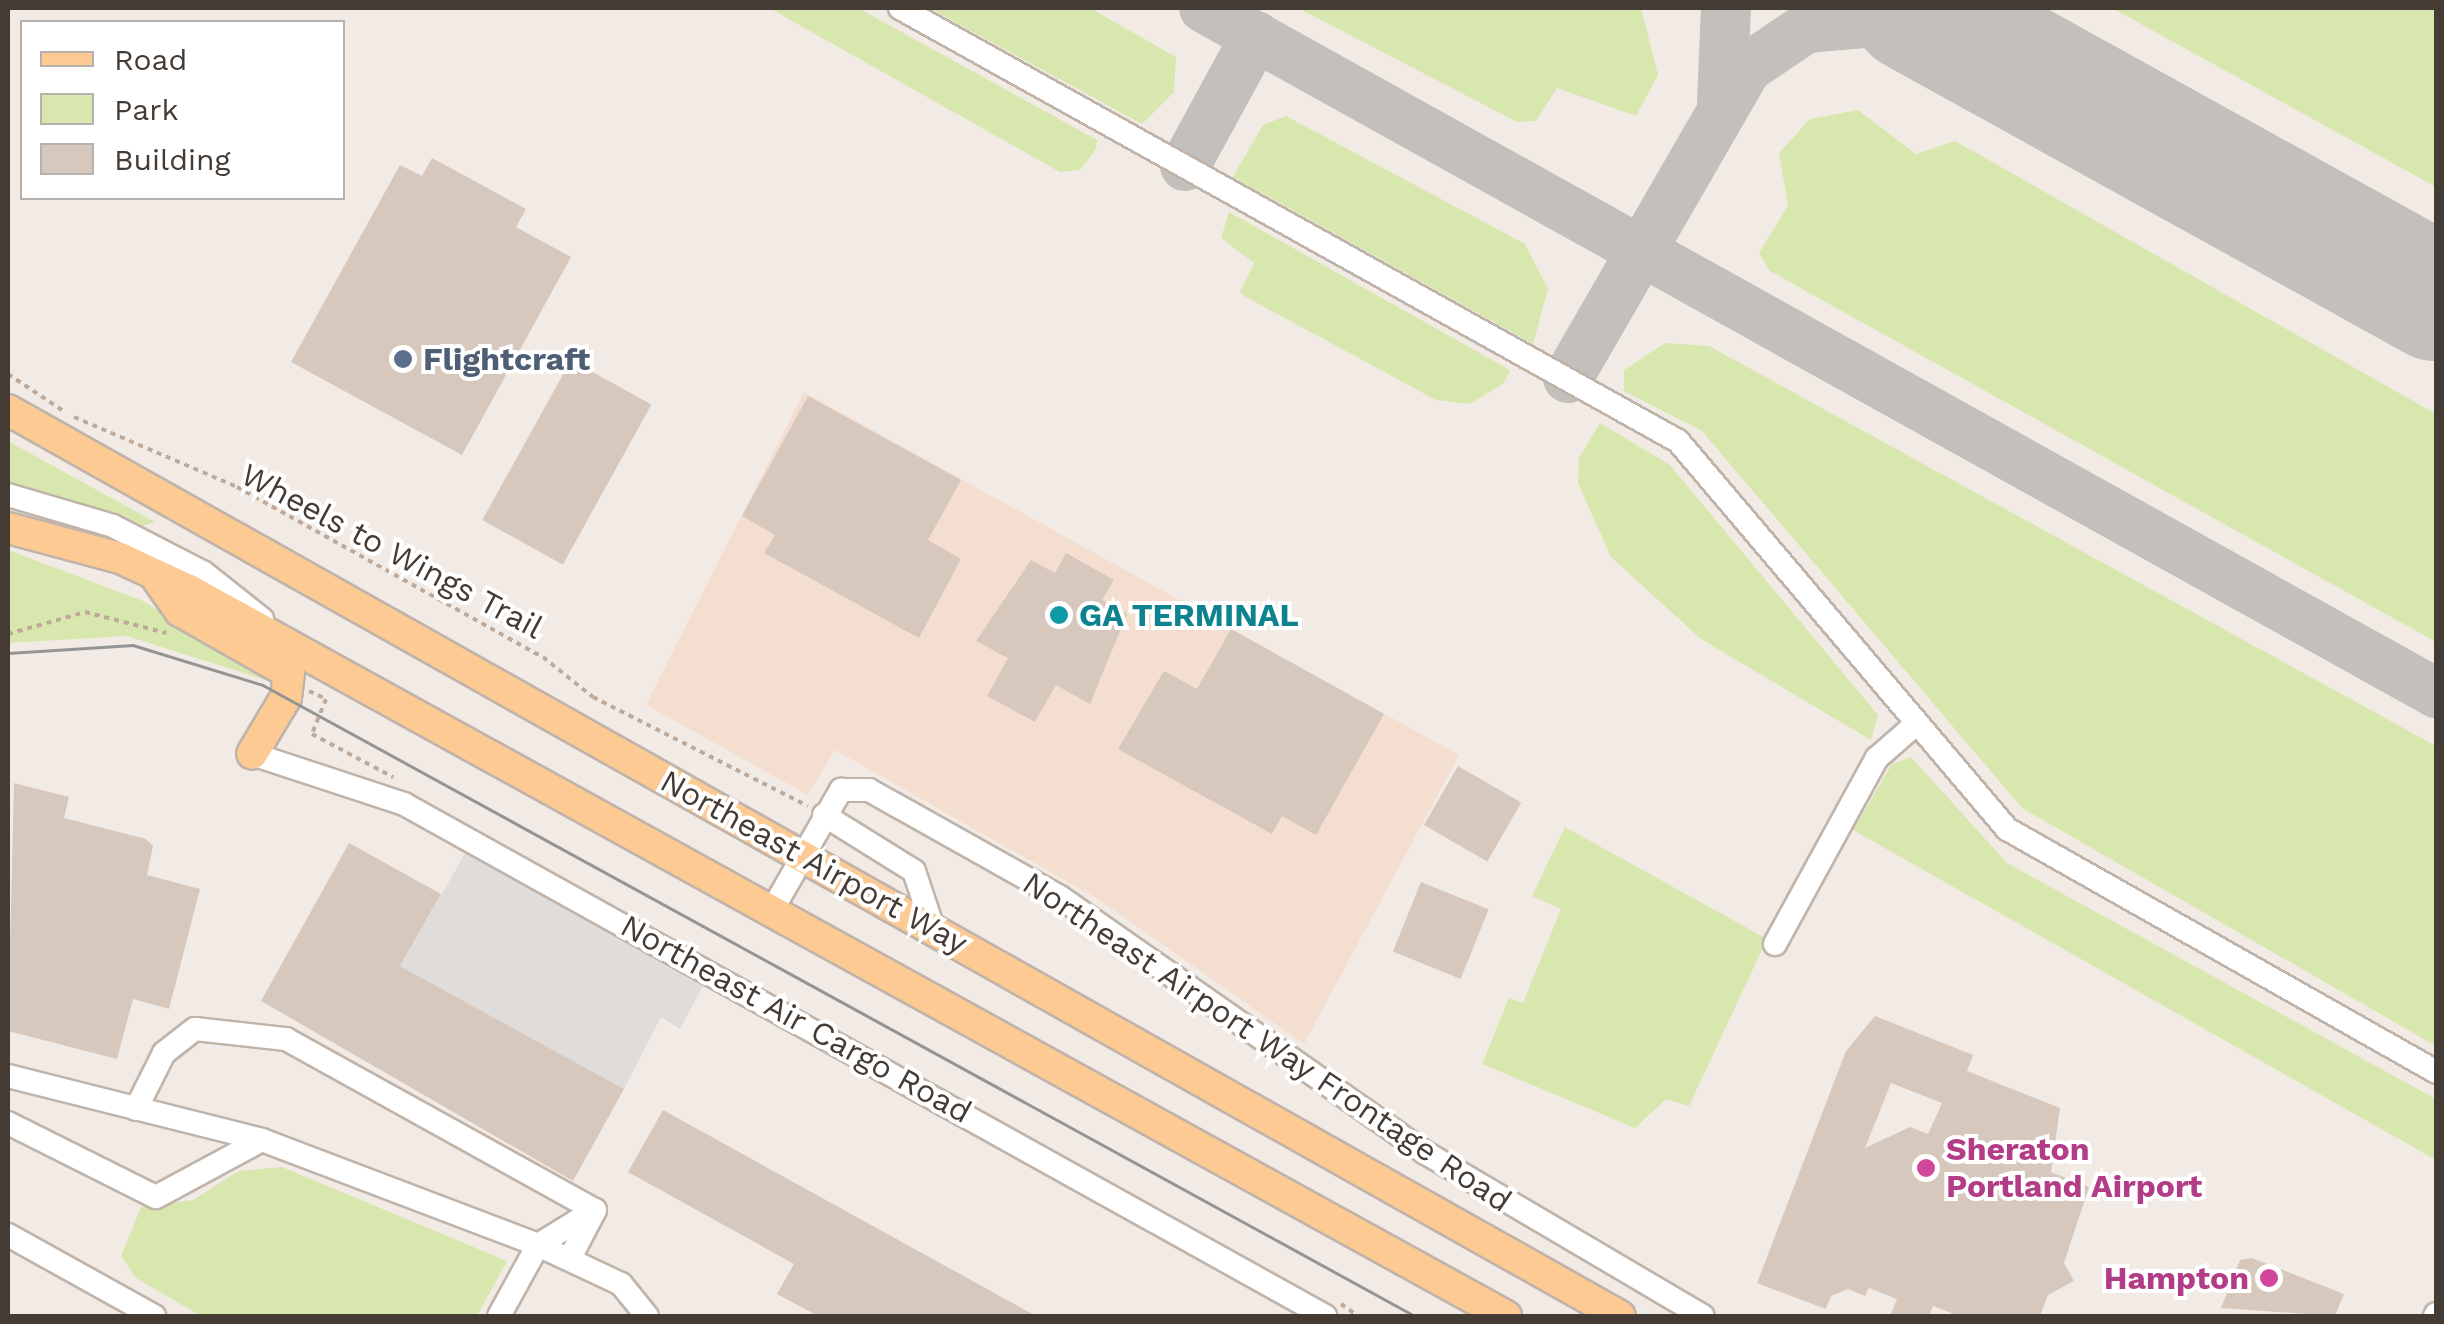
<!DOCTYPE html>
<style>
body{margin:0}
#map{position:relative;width:2444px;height:1324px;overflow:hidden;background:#f2ebe5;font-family:"Work Sans",sans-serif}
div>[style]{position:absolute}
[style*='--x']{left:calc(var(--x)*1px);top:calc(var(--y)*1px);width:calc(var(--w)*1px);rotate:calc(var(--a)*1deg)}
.commercial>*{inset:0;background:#f4decf}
.green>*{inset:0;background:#d8e7ad}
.parking>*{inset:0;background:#e0dcda}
.taxiway>*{height:50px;margin:-25px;padding:0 25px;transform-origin:25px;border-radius:25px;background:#c3c0bc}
.runway>*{height:128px;margin:-64px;padding:0 64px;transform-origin:64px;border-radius:64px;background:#c3c0bc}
.building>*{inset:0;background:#d7c8bd;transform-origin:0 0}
.path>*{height:4px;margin-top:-2px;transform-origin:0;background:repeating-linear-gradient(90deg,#bfaa99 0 5px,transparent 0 10px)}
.roads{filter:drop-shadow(2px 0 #c0b4aa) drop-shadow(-2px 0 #c0b4aa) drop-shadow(0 2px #c0b4aa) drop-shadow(0 -2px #c0b4aa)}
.minor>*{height:22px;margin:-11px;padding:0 11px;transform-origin:11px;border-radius:11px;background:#fff}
.major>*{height:30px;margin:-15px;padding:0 15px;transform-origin:15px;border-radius:15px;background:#fdca93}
.tram>*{height:2.5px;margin:-1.25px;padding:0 1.25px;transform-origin:1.25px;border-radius:1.25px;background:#949494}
.dots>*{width:28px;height:28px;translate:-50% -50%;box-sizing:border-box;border:5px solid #fff;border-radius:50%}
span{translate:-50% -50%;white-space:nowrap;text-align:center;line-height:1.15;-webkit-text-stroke:8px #fff;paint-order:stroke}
.service-label{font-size:32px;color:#4e5e75;font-weight:700}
.left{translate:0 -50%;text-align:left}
.street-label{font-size:32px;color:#443b34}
.culture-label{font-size:32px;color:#0d838f;font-weight:700}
.hotel-label{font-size:32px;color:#b23c85;font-weight:700}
.right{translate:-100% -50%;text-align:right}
.frame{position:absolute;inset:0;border:10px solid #443b34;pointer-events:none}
.legend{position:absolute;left:20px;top:20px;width:325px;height:180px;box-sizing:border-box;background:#fff;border:2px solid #b4b1ae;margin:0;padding:12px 18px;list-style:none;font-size:30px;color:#443b34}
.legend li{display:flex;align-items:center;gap:20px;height:50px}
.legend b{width:50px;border:2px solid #b4b1ae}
</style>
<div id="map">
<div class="commercial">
<i style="clip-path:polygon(804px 392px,1459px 755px,1304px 1044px,1098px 899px,835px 750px,808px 795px,646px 705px)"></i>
</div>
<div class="green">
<i style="clip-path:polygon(769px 8px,858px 8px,1097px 140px,1096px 149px,1080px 170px,1060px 172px)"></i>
<i style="clip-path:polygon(929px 8px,1090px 8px,1176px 57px,1174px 92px,1142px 124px)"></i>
<i style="clip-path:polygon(1298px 8px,1641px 8px,1658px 75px,1636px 116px,1557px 88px,1536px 121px,1517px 122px)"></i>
<i style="clip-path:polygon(2112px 8px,2436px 8px,2436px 187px)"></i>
<i style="clip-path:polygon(1858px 110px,1916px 154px,1955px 141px,2436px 414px,2436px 642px,1770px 271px,1759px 253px,1788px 206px,1779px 153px,1810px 119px)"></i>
<i style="clip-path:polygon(1286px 116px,1525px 244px,1548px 289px,1533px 344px,1233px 177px,1263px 125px)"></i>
<i style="clip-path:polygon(1229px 212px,1510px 370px,1504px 383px,1470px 404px,1436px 400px,1246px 297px,1240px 292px,1254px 263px,1221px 238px)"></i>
<i style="clip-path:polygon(1665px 343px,1709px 346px,2436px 746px,2436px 1046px,2022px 808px,1702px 431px,1624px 391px,1624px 370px)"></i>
<i style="clip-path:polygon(1600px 423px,1670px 465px,1878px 715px,1871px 740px,1701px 639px,1611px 557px,1578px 483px,1579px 458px)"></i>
<i style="clip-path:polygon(8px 441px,155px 522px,139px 527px,8px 484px)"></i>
<i style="clip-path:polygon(8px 550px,143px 601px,275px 683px,127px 636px,8px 643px)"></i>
<i style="clip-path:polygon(1911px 757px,2007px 863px,2436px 1099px,2436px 1160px,1853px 830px,1892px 764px)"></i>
<i style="clip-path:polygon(1565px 827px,1767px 939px,1689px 1106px,1666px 1099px,1635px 1128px,1482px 1064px,1509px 998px,1523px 1003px,1561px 909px,1532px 896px)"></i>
<i style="clip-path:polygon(282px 1167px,507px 1261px,477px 1316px,201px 1316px,136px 1278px,121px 1256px,141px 1207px,193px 1200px,239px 1171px)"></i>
</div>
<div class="parking">
<i style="clip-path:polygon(466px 852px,705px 982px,680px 1029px,661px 1017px,624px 1089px,400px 966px)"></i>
</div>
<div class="taxiway">
<i style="--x:1204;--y:8;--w:1410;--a:29.07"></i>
<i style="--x:1722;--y:102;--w:94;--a:-87.6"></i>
<i style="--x:1185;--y:166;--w:148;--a:-61.4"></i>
<i style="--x:1568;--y:378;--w:358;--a:-60"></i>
<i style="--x:1747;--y:68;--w:71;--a:-34.1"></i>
<i style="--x:1806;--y:28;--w:69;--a:-5"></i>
<i style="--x:1875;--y:22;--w:87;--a:7.3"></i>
</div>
<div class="runway">
<i style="--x:1914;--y:8;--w:597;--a:28.97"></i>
</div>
<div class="building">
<i style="clip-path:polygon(432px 158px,526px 209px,516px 227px,571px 257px,462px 455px,291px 362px,400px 165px,422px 176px)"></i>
<i style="left:571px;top:360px;width:92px;height:183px;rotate:29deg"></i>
<i style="clip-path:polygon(808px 396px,961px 480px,928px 540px,961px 559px,919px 638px,764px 553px,775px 535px,742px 516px)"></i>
<i style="clip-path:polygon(1066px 553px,1114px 580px,1102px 600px,1127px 614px,1090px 704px,1056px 685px,1035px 722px,987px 696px,1008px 658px,976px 641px,1031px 560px,1055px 573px)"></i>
<i style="clip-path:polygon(1231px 629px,1384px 714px,1316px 835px,1282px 816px,1272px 834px,1118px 749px,1164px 671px,1197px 689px)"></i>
<i style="left:1458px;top:766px;width:73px;height:68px;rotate:30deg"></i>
<i style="clip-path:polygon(14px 783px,69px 797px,64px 818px,146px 839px,153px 846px,147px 875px,200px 889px,169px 1009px,133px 999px,117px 1059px,8px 1031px)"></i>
<i style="clip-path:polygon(349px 843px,441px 894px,400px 966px,624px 1089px,573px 1181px,261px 1001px)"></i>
<i style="left:1421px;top:882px;width:73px;height:75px;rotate:22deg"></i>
<i style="clip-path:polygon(evenodd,1875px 1016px,1973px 1055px,1967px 1071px,2060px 1108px,2051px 1172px,2089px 1187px,2064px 1263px,2074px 1281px,2048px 1295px,2040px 1316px,1959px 1316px,1933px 1306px,1929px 1316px,1890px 1316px,1897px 1299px,1869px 1288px,1865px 1296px,1848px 1289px,1831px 1296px,1826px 1309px,1757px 1283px,1846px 1051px,1875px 1016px,1891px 1083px,1942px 1103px,1928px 1134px,1910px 1127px,1865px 1148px,1891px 1083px)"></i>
<i style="clip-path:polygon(663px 1110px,1036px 1316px,818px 1316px,777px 1294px,794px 1264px,628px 1172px)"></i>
<i style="clip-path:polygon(2252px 1258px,2344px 1294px,2335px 1316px,2221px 1308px,2240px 1260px)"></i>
</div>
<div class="path">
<i style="--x:8;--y:374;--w:65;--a:33.7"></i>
<i style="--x:74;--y:417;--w:177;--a:23.2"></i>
<i style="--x:237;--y:487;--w:350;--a:29.1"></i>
<i style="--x:543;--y:657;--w:64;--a:38.7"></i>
<i style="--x:593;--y:697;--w:241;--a:26.9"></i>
<i style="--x:8;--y:634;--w:80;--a:-15.9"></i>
<i style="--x:85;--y:612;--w:84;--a:14.5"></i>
<i style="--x:309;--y:691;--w:19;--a:25"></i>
<i style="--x:326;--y:699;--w:38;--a:112"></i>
<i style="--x:312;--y:734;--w:92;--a:28"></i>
<i style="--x:1341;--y:1304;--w:21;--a:35"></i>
</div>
<div class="roads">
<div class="minor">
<i style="--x:900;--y:8;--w:890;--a:29.1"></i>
<i style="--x:1678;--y:441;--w:509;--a:49.7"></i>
<i style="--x:2007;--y:829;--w:493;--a:29.5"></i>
<i style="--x:8;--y:495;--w:109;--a:16.4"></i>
<i style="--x:113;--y:526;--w:102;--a:27.3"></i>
<i style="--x:204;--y:573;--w:74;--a:38.4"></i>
<i style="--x:252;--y:754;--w:160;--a:18.2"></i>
<i style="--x:404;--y:804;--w:1054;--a:29.07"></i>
<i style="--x:824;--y:815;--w:106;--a:31.9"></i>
<i style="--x:914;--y:871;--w:60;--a:71.6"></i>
<i style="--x:771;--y:912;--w:141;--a:-60.2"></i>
<i style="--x:841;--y:790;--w:28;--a:0"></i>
<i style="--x:869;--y:790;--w:219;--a:29.3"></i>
<i style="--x:1060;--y:897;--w:447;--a:35"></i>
<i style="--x:1426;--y:1153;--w:321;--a:30.5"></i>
<i style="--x:1775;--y:944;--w:212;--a:-61.3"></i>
<i style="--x:1877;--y:758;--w:52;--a:-41.1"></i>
<i style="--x:8;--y:1076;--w:262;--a:14.1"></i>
<i style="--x:262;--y:1140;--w:295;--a:20.8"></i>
<i style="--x:538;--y:1245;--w:67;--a:-31.6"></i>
<i style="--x:136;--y:1109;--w:63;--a:-63.4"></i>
<i style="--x:164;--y:1053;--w:39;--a:-38"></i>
<i style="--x:195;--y:1029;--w:92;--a:6.3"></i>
<i style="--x:286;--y:1039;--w:353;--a:29"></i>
<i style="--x:8;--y:1123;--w:165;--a:26.6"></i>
<i style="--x:156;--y:1197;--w:120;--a:-28.3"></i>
<i style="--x:8;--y:1235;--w:167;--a:29"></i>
<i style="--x:570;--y:1258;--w:54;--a:-62.5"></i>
<i style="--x:499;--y:1316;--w:81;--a:-61.2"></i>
<i style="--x:538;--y:1245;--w:92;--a:25.2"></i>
<i style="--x:621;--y:1284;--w:41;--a:50.9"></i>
<i style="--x:2435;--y:1316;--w:2;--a:-63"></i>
</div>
<div class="major">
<i style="--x:8;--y:410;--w:1849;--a:29.34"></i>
<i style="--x:8;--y:528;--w:116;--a:15"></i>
<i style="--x:120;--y:558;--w:76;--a:24.9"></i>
<i style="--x:189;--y:590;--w:1504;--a:28.87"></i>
<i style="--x:156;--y:577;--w:42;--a:54.8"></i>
<i style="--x:180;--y:611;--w:125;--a:29.6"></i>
<i style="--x:289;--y:673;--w:24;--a:97"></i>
<i style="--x:286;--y:697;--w:66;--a:120.8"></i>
</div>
</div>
<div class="tram">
<i style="--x:8;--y:653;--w:125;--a:-3.7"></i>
<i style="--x:133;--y:645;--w:136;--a:17.1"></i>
<i style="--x:263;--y:685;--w:1313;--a:28.71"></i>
</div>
<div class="dots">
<i style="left:403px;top:359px;background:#5c6f8a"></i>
<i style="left:1059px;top:615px;background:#0f9aa8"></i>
<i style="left:1926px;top:1168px;background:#d1479c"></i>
<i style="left:2269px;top:1278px;background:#d1479c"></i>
</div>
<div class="service-label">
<span class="left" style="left:423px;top:359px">Flightcraft</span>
</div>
<div class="street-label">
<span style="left:392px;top:551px;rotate:28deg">Wheels to Wings Trail</span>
<span style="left:814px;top:862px;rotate:29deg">Northeast Airport Way</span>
<span style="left:796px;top:1019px;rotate:29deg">Northeast Air Cargo Road</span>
<span style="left:1267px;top:1042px;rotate:34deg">Northeast Airport Way Frontage Road</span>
</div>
<div class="culture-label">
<span class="left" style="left:1079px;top:615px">GA TERMINAL</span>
</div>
<div class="hotel-label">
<span class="left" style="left:1946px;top:1168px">Sheraton<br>Portland Airport</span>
<span class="right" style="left:2249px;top:1278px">Hampton</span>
</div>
<div class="frame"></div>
<ul class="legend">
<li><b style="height:12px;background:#fdca93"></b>Road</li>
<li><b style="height:28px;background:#d8e7ad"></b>Park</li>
<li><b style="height:28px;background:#d7c8bd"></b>Building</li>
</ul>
</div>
